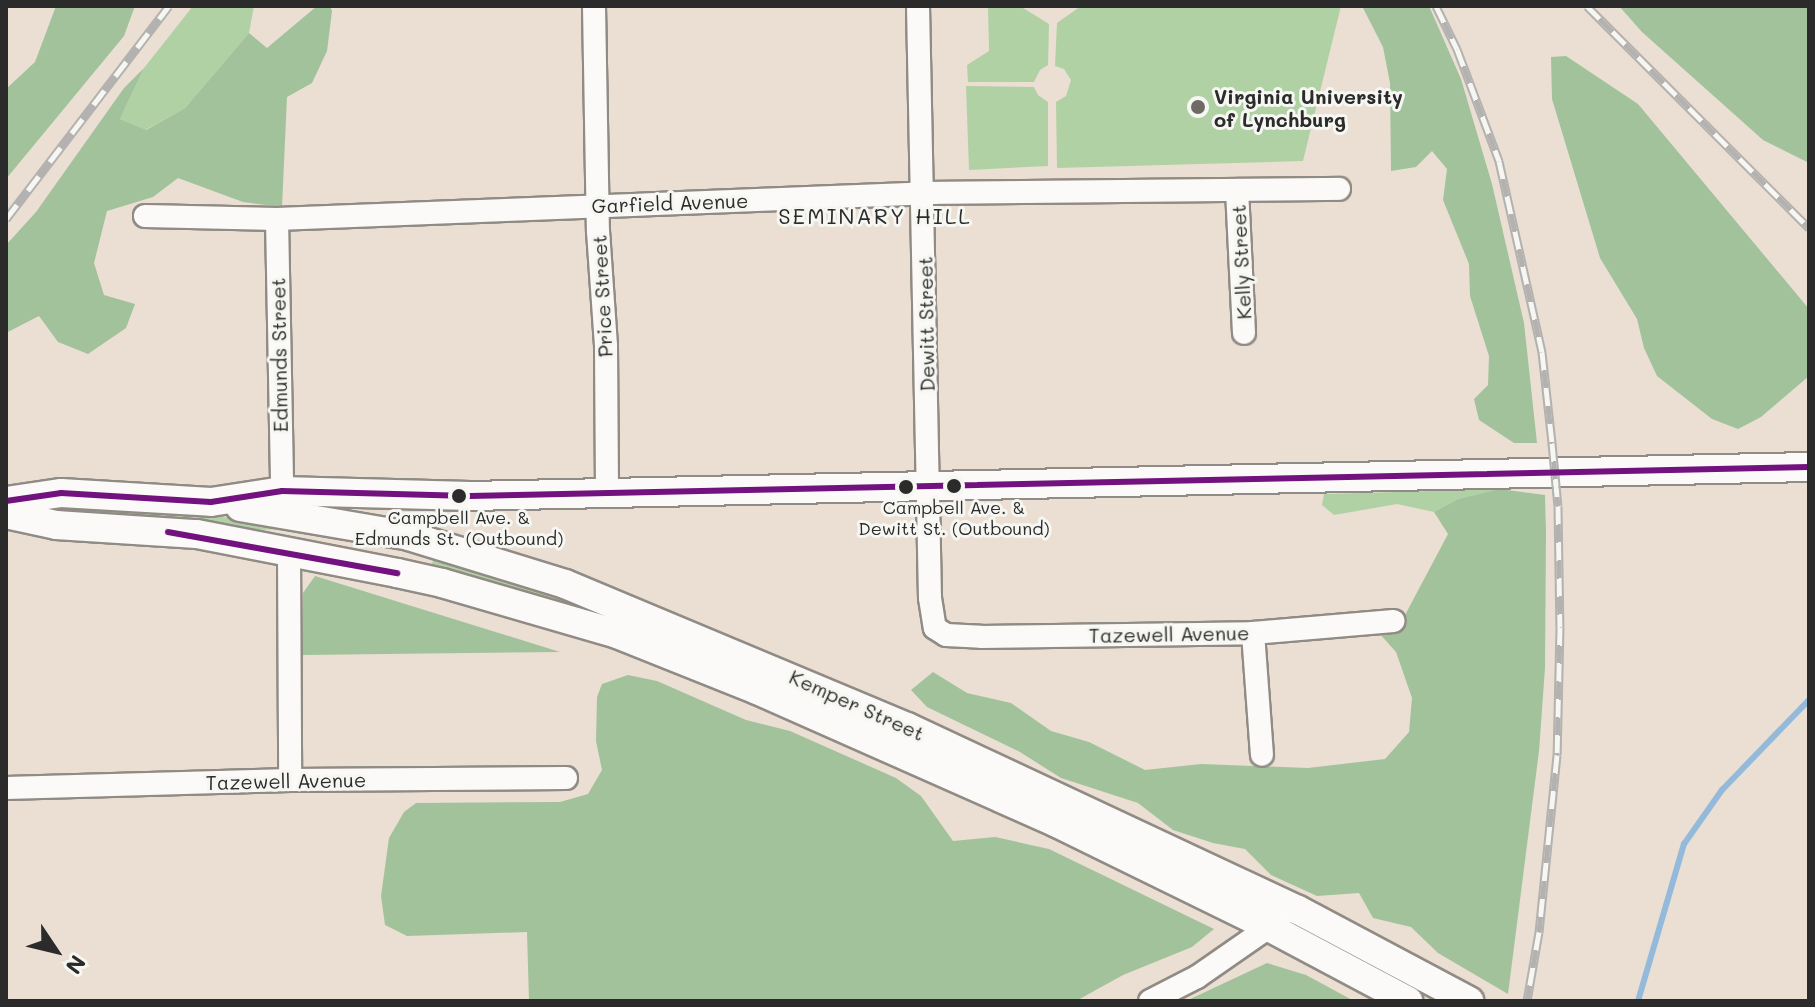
<!DOCTYPE html>
<style>
body{margin:0}
#map{position:relative;width:1815px;height:1007px;overflow:hidden;background:#eadfd2;font-family:Mali,sans-serif}
div>[style]{position:absolute}
[style*='--x']{left:calc(var(--x)*1px);top:calc(var(--y)*1px);width:calc(var(--w)*1px);rotate:calc(var(--a)*1deg)}
.green>*{inset:0;background:#b0d1a4}
.forest>*{inset:0;background:#a2c29b}
.stream>*{height:6px;margin:-3px;padding:0 3px;transform-origin:3px;border-radius:3px;background:#93badb}
.roads{filter:drop-shadow(2px 0 #908b84) drop-shadow(-2px 0 #908b84) drop-shadow(0 2px #908b84) drop-shadow(0 -2px #908b84)}
.minor>*{height:22px;margin:-11px;padding:0 11px;transform-origin:11px;border-radius:11px;background:#fcfaf8}
.major>*{height:28px;margin:-14px;padding:0 14px;transform-origin:14px;border-radius:14px;background:#fcfaf8}
.rail>*{height:9px;margin-top:-4.5px;transform-origin:0;background:repeating-linear-gradient(90deg,#f6f6f2 0 18px,#b4b2b0 0 36px);box-sizing:border-box;border-block:2px solid #b4b2b0}
.bus-1>*{height:6px;margin:-3px;padding:0 3px;transform-origin:3px;border-radius:3px;background:#72127e}
.dots>*{width:22px;height:22px;translate:-50% -50%;box-sizing:border-box;border:4px solid #f6f6f2;border-radius:50%}
span{translate:-50% -50%;white-space:nowrap;text-align:center;line-height:1.15;-webkit-text-stroke:6px #f6f6f2;paint-order:stroke}
.bus-label{font-size:18px;color:#2b2b2b}
.poi-label{font-size:20px;color:#2b2b2b;font-weight:700}
.left{translate:0 -50%;text-align:left}
.street-label{font-size:20px;color:#2b2b2b}
.neighbourhood-label{font-size:22px;color:#2b2b2b;letter-spacing:2px}
.frame{position:absolute;inset:0;border:8px solid #2b2b2b;pointer-events:none}
.north{position:absolute;left:16px;top:911px;width:80px;height:80px;-webkit-text-stroke:6px #f6f6f2;paint-order:stroke;rotate:125deg;font-size:22px;font-weight:700;line-height:32px;text-align:center;color:#2b2b2b}
.north::after{content:'';display:block;margin:auto;width:28px;height:36px;background:#2b2b2b;clip-path:polygon(50% 0,100% 100%,50% 72%,0 100%)}
</style>
<div id="map">
<div class="green">
<i style="clip-path:polygon(193px 6px,254px 6px,249px 33px,185px 108px,145px 130px,120px 119px,144px 68px)"></i>
<i style="clip-path:polygon(988px 6px,1020px 6px,1049px 24px,1048px 65px,1040px 70px,1034px 82px,968px 82px,967px 65px,989px 51px)"></i>
<i style="clip-path:polygon(1081px 6px,1341px 6px,1303px 161px,1057px 168px,1056px 102px,1066px 96px,1071px 80px,1064px 69px,1055px 66px,1057px 23px)"></i>
<i style="clip-path:polygon(966px 86px,1034px 87px,1038px 95px,1048px 102px,1048px 166px,969px 170px)"></i>
<i style="clip-path:polygon(1499px 489px,1458px 499px,1434px 512px,1397px 504px,1334px 515px,1322px 505px,1324px 494px)"></i>
<i style="clip-path:polygon(90px 506px,169px 510px,283px 525px,283px 529px,229px 531px,92px 515px)"></i>
<i style="clip-path:polygon(436px 557px,529px 585px,665px 635px,429px 567px)"></i>
</div>
<div class="forest">
<i style="clip-path:polygon(56px 6px,135px 6px,124px 36px,6px 179px,6px 89px,35px 62px)"></i>
<i style="clip-path:polygon(317px 6px,330px 6px,332px 11px,327px 51px,312px 83px,287px 97px,282px 207px,243px 202px,178px 178px,153px 197px,107px 211px,94px 263px,104px 295px,135px 304px,126px 328px,88px 354px,58px 342px,39px 316px,6px 333px,6px 245px,36px 212px,124px 88px,144px 68px,120px 119px,146px 130px,185px 108px,249px 33px,267px 48px)"></i>
<i style="clip-path:polygon(1362px 6px,1429px 6px,1461px 79px,1492px 184px,1524px 323px,1537px 443px,1514px 443px,1479px 420px,1474px 399px,1488px 385px,1489px 356px,1470px 296px,1469px 264px,1443px 200px,1447px 169px,1432px 151px,1416px 167px,1391px 171px,1390px 83px,1383px 47px)"></i>
<i style="clip-path:polygon(1619px 6px,1809px 6px,1809px 163px,1763px 140px,1642px 32px)"></i>
<i style="clip-path:polygon(1566px 56px,1638px 104px,1809px 309px,1809px 376px,1761px 417px,1738px 429px,1712px 419px,1657px 376px,1644px 348px,1637px 319px,1600px 258px,1552px 99px,1551px 57px)"></i>
<i style="clip-path:polygon(1499px 489px,1545px 495px,1546px 533px,1545px 668px,1539px 751px,1508px 994px,1438px 953px,1411px 927px,1373px 918px,1359px 893px,1317px 896px,1271px 875px,1245px 849px,1213px 843px,1173px 830px,1138px 803px,1061px 778px,1020px 752px,927px 707px,911px 690px,933px 672px,967px 693px,1011px 703px,1051px 731px,1089px 742px,1145px 770px,1201px 764px,1308px 768px,1385px 759px,1409px 732px,1412px 698px,1396px 652px,1379px 633px,1404px 617px,1448px 534px,1434px 512px,1458px 499px)"></i>
<i style="clip-path:polygon(315px 576px,560px 652px,302px 655px,303px 593px)"></i>
<i style="clip-path:polygon(628px 675px,657px 681px,746px 720px,790px 731px,896px 778px,921px 796px,953px 841px,995px 837px,1049px 849px,1214px 929px,1192px 947px,1123px 975px,1076px 1001px,529px 1001px,527px 932px,407px 936px,385px 925px,381px 896px,389px 838px,404px 812px,416px 803px,560px 802px,588px 794px,602px 770px,596px 741px,597px 697px,602px 684px)"></i>
<i style="clip-path:polygon(1267px 963px,1306px 975px,1354px 1001px,1186px 1001px)"></i>
</div>
<div class="stream">
<i style="--x:1638;--y:1001;--w:164;--a:-73.7"></i>
<i style="--x:1684;--y:844;--w:66;--a:-54.9"></i>
<i style="--x:1722;--y:790;--w:125;--a:-46"></i>
</div>
<div class="roads">
<div class="minor">
<i style="--x:594;--y:6;--w:225;--a:89"></i>
<i style="--x:598;--y:231;--w:115;--a:86"></i>
<i style="--x:606;--y:346;--w:144;--a:89.6"></i>
<i style="--x:918;--y:6;--w:592;--a:88.84"></i>
<i style="--x:930;--y:598;--w:30;--a:81"></i>
<i style="--x:935;--y:628;--w:13;--a:32"></i>
<i style="--x:946;--y:635;--w:35;--a:3"></i>
<i style="--x:981;--y:637;--w:272;--a:-0.8"></i>
<i style="--x:1253;--y:633;--w:141;--a:-4.9"></i>
<i style="--x:1237;--y:190;--w:143;--a:87.2"></i>
<i style="--x:145;--y:216;--w:132;--a:1.3"></i>
<i style="--x:277;--y:219;--w:657;--a:-2.27"></i>
<i style="--x:933;--y:193;--w:406;--a:-0.6"></i>
<i style="--x:277;--y:219;--w:272;--a:88.9"></i>
<i style="--x:289;--y:552;--w:228;--a:89.7"></i>
<i style="--x:1253;--y:633;--w:122;--a:85.8"></i>
<i style="--x:6;--y:788;--w:284;--a:-1.6"></i>
<i style="--x:290;--y:780;--w:276;--a:-0.4"></i>
<i style="--x:1150;--y:1001;--w:53;--a:-27.1"></i>
<i style="--x:1197;--y:977;--w:100;--a:-34.8"></i>
</div>
<div class="major">
<i style="--x:6;--y:501;--w:56;--a:-8.3"></i>
<i style="--x:61;--y:493;--w:150;--a:3.4"></i>
<i style="--x:211;--y:502;--w:72;--a:-8.8"></i>
<i style="--x:282;--y:491;--w:188;--a:1.5"></i>
<i style="--x:470;--y:496;--w:1339;--a:-1.24"></i>
<i style="--x:240;--y:507;--w:171;--a:9.7"></i>
<i style="--x:409;--y:536;--w:163;--a:17.1"></i>
<i style="--x:565;--y:584;--w:371;--a:22.7"></i>
<i style="--x:907;--y:727;--w:432;--a:25.1"></i>
<i style="--x:1298;--y:910;--w:194;--a:28"></i>
<i style="--x:6;--y:514;--w:51;--a:12.4"></i>
<i style="--x:56;--y:525;--w:141;--a:3.7"></i>
<i style="--x:197;--y:534;--w:204;--a:11"></i>
<i style="--x:397;--y:573;--w:46;--a:12.5"></i>
<i style="--x:442;--y:583;--w:182;--a:16.2"></i>
<i style="--x:617;--y:634;--w:151;--a:21.8"></i>
<i style="--x:757;--y:690;--w:328;--a:23.9"></i>
<i style="--x:1057;--y:823;--w:234;--a:26.1"></i>
<i style="--x:1267;--y:926;--w:160;--a:28"></i>
</div>
</div>
<div class="rail">
<i style="--x:1436;--y:6;--w:48;--a:64"></i>
<i style="--x:1457;--y:49;--w:120;--a:69.4"></i>
<i style="--x:1499;--y:161;--w:196;--a:77.3"></i>
<i style="--x:1542;--y:352;--w:92;--a:83.7"></i>
<i style="--x:1552;--y:443;--w:63;--a:84.6"></i>
<i style="--x:1558;--y:506;--w:121;--a:89.1"></i>
<i style="--x:1560;--y:627;--w:128;--a:91.3"></i>
<i style="--x:1557;--y:755;--w:178;--a:95.8"></i>
<i style="--x:1539;--y:932;--w:70;--a:99.9"></i>
<i style="--x:1587;--y:6;--w:314;--a:45"></i>
<i style="--x:6;--y:219;--w:268;--a:-52.6"></i>
</div>
<div class="bus-1">
<i style="--x:6;--y:501;--w:56;--a:-8.3"></i>
<i style="--x:61;--y:493;--w:150;--a:3.4"></i>
<i style="--x:211;--y:502;--w:72;--a:-8.8"></i>
<i style="--x:282;--y:491;--w:188;--a:1.5"></i>
<i style="--x:470;--y:496;--w:1339;--a:-1.24"></i>
<i style="--x:168;--y:532;--w:233;--a:10.2"></i>
</div>
<div class="dots">
<i style="left:1198px;top:107px;background:#6e6a65"></i>
<i style="left:954px;top:486px;background:#2b2b2b"></i>
<i style="left:906px;top:487px;background:#2b2b2b"></i>
<i style="left:459px;top:496px;background:#2b2b2b"></i>
</div>
<div class="bus-label">
<span style="left:954px;top:518px">Campbell Ave. &amp;<br>Dewitt St. (Outbound)</span>
<span style="left:459px;top:528px">Campbell Ave. &amp;<br>Edmunds St. (Outbound)</span>
</div>
<div class="poi-label">
<span class="left" style="left:1214px;top:108px">Virginia University<br>of Lynchburg</span>
</div>
<div class="street-label">
<span style="left:670px;top:203px;rotate:-2deg">Garfield Avenue</span>
<span style="left:1241px;top:262px;rotate:-93deg">Kelly Street</span>
<span style="left:602px;top:296px;rotate:-93deg">Price Street</span>
<span style="left:926px;top:324px;rotate:-91deg">Dewitt Street</span>
<span style="left:279px;top:355px;rotate:-91deg">Edmunds Street</span>
<span style="left:1169px;top:634px;rotate:-1deg">Tazewell Avenue</span>
<span style="left:857px;top:705px;rotate:24deg">Kemper Street</span>
<span style="left:286px;top:781px;rotate:-1deg">Tazewell Avenue</span>
</div>
<div class="neighbourhood-label">
<span style="left:875px;top:216px">SEMINARY HILL</span>
</div>
<div class="frame"></div>
<div class="north">N</div>
</div>
